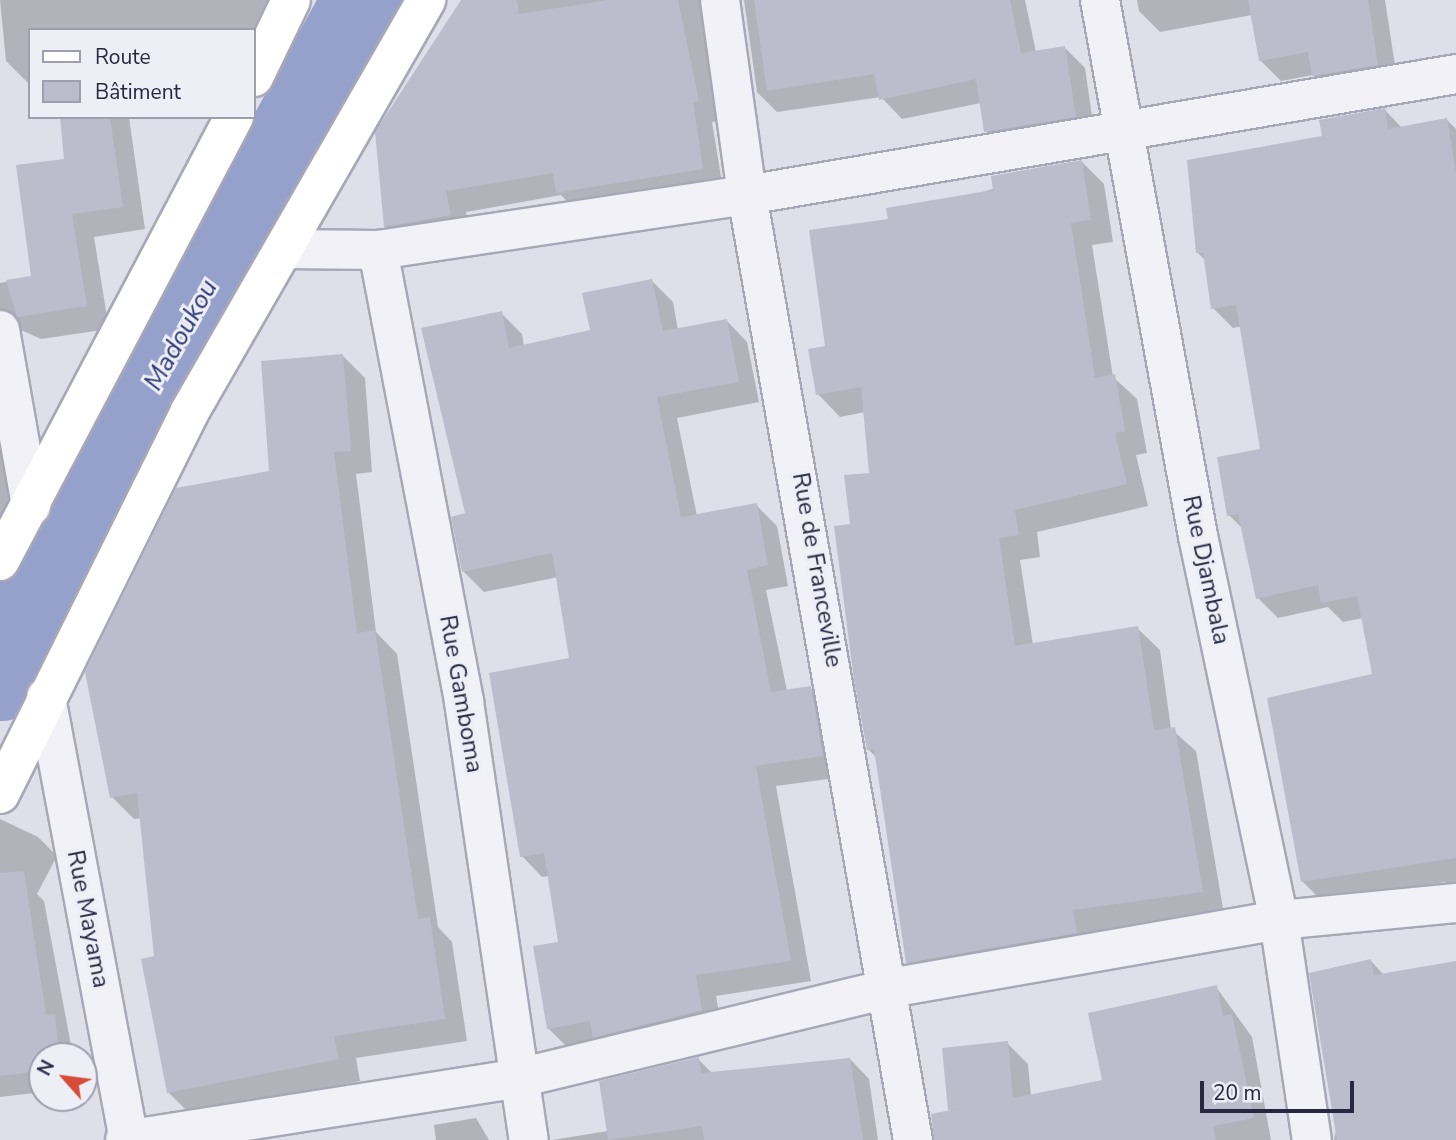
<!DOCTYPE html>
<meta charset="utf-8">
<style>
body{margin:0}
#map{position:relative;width:1456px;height:1140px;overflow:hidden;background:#dedfe9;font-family:"Nunito Sans",sans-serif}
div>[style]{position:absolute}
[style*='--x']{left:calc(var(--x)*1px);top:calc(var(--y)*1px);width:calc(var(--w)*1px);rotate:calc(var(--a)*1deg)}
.shadow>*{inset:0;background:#0003}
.river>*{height:93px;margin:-46.5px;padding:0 46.5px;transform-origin:46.5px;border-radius:46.5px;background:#96a1cb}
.building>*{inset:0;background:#bbbdcc}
.roads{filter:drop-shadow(2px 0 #a7a8b7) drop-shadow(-2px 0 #a7a8b7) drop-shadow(0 2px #a7a8b7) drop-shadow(0 -2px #a7a8b7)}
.minor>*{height:38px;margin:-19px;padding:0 19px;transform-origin:19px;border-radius:19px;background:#f1f1f7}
.secondary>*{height:38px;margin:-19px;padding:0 19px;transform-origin:19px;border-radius:19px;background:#fff}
span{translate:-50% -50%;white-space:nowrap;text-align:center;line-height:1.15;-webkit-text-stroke:6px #eeeff6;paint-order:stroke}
.street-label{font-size:24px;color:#262841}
.water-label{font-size:26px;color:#2d3a77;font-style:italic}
.legend{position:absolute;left:28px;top:28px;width:228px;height:91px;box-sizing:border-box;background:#eeeff6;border:2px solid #9e9fae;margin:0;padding:9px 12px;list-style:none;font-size:21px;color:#262841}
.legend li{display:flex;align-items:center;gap:14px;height:35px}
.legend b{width:35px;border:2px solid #9e9fae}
.north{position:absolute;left:28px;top:1042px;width:70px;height:70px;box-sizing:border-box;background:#eeeff6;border:2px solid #9e9fae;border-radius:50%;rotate:298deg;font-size:19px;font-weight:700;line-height:28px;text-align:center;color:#262841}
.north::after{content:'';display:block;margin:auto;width:24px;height:32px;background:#d74d3a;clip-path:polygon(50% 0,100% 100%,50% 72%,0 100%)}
.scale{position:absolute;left:1200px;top:1081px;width:154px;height:32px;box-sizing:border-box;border:4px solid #262841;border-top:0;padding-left:9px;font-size:21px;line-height:24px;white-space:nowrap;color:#262841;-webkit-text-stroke:5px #eeeff6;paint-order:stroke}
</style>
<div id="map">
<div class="shadow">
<i style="clip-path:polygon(0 0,279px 0,254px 49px,254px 30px,30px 30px,29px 84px,6px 61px)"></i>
<i style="clip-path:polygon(469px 0,735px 0,731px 119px,712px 122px,723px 189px,578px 213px,561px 195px,466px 212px,470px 235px,406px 247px,385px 226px)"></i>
<i style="clip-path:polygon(744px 0,1025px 0,1036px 52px,1065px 48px,1085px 68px,1095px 137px,1006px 152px,986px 131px,981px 103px,902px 119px,881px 97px,777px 112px,757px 92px)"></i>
<i style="clip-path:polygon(1137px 0,1385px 0,1398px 85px,1334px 96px,1313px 75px,1281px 81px,1260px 60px,1252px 15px,1160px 32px,1139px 11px)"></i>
<i style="clip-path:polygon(1385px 110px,1402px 128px,1447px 120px,1456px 129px,1456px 893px,1445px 882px,1322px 901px,1302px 881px,1374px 675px,1363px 618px,1343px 622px,1328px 607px,1278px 618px,1258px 598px,1243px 529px,1229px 515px,1262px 450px,1242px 326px,1233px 328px,1213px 308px,1206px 261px,1197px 252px,1324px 138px)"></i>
<i style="clip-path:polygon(61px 117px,129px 117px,145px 229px,94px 237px,109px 329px,41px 339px,21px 330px,0 344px,0 283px,33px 277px,66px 160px)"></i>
<i style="clip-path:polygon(1082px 162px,1104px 184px,1113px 242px,1092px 245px,1113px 377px,1137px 399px,1147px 453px,1136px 455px,1148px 506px,1037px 532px,1040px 557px,1020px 560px,1033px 645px,1137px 628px,1160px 650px,1171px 729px,1196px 751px,1224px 914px,1094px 931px,1098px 955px,930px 985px,908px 962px,877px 758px,868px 749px,851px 525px,871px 474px,865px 412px,840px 417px,818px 394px,827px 348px,890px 220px)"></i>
<i style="clip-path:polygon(652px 281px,673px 302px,678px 330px,727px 321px,747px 342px,759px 402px,677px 418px,697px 516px,756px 505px,777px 526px,788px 586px,766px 590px,787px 691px,810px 688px,831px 709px,843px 777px,776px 786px,811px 981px,716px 996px,722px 1030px,569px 1049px,548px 1028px,560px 943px,549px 876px,542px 877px,522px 856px,571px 660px,558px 577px,484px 592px,463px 571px,467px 514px,501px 313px,522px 334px,524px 346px,592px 332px)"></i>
<i style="clip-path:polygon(343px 356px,365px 378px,372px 472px,356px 474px,376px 632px,397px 654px,438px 927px,452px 942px,467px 1041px,356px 1058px,360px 1081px,191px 1115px,168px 1092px,142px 818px,134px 819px,112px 797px,271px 473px)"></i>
<i style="clip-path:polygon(0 371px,24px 520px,0 524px)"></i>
<i style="clip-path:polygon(0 819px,38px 837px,57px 856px,37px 894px,44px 901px,73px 1056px,42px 1056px,42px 1092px,0 1097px)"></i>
<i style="clip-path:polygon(1371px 961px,1384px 975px,1456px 967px,1456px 1140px,1334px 1140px)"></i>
<i style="clip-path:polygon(1216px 987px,1252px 1037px,1271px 1140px,972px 1140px,950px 1109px,1007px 1043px,1028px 1064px,1031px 1096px,1104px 1082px)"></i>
<i style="clip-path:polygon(698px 1059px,713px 1074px,850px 1059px,869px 1079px,878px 1140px,552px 1140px,608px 1131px)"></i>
<i style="clip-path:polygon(476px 1118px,489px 1140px,436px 1140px,434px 1125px)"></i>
</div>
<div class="river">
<i style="--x:0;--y:674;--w:768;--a:-61.3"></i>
</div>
<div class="building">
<i style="clip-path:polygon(461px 0,517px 0,519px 14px,607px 0,678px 0,699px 101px,693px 102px,703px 169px,556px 193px,553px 173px,446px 191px,451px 215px,384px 227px,375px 132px)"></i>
<i style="clip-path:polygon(754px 0,1010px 0,1021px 53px,1065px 46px,1076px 117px,984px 132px,976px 79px,879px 100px,874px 74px,767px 91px)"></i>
<i style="clip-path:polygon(1248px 0,1368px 0,1378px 65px,1312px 76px,1308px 52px,1259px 61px)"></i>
<i style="clip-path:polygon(1385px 108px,1388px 129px,1447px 118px,1456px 173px,1456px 858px,1301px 882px,1267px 698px,1372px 674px,1357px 596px,1321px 603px,1318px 585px,1256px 599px,1238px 514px,1227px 516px,1217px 457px,1260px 449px,1236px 305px,1211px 309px,1203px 253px,1196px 253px,1187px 160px,1322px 136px,1319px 120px)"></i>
<i style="clip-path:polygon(60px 117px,110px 117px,123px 207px,72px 214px,87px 306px,17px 317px,6px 280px,31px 276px,16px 165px,64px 159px)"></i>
<i style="clip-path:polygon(1082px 160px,1091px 220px,1071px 223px,1095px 378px,1115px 374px,1125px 431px,1115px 433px,1127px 484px,1015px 510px,1019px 535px,999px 538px,1015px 646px,1138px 626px,1154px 730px,1175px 727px,1203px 892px,1073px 910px,1077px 933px,906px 963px,874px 749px,867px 750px,854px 680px,834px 526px,850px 524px,844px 475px,869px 473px,861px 387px,816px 395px,808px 349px,825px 346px,809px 230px,888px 219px,886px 208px,993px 190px,991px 176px)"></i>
<i style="clip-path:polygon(652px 279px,663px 331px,727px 319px,739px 382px,657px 397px,681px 517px,757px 503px,768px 565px,747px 570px,771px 692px,811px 686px,823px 756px,756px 766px,791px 961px,696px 975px,702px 1010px,593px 1038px,590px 1021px,547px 1029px,533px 946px,558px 942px,544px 853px,520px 857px,489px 673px,569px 658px,552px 553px,462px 572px,451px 517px,465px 513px,421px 328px,502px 311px,509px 348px,590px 330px,582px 293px)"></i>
<i style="clip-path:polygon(343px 354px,351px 451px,334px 452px,357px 633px,375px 630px,418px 919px,430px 917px,445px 1019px,334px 1036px,339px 1059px,167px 1093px,141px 959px,154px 956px,137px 793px,110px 798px,85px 672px,176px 488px,269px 471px,261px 361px)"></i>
<i style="clip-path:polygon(24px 871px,46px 1015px,55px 1014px,59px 1056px,42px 1056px,42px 1071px,0 1076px,0 873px)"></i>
<i style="clip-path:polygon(1371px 959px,1374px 975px,1456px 961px,1456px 1140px,1337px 1140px,1309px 973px)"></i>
<i style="clip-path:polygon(1217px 985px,1223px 1016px,1232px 1014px,1254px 1118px,1213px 1126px,1216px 1140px,934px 1140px,931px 1114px,961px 1108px,948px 1110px,942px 1048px,1008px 1041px,1013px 1098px,1102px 1080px,1088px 1013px)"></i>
<i style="clip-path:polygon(699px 1057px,701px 1073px,850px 1058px,863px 1140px,704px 1140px,702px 1126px,608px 1140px,599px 1081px)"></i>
</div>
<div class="roads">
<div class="minor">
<i style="--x:720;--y:0;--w:197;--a:82.1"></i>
<i style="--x:747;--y:195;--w:959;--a:80.04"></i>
<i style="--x:1100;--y:0;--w:545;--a:79.64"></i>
<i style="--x:1198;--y:536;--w:392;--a:78.1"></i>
<i style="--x:1279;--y:920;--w:222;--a:81.5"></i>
<i style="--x:286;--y:249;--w:92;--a:0.6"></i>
<i style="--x:378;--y:250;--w:373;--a:-8.5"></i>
<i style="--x:747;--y:195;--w:719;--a:-9.68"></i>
<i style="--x:378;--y:250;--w:460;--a:79.2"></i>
<i style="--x:464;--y:702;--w:443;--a:81.6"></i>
<i style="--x:0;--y:330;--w:179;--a:80"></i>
<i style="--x:46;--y:697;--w:451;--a:79.4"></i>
<i style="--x:125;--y:1140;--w:399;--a:-8.9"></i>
<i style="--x:519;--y:1078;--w:382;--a:-13.6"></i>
<i style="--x:890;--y:988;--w:395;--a:-9.9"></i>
<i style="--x:1279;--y:920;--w:178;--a:-5.5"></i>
</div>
<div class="secondary">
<i style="--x:254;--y:77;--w:85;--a:-64.3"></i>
<i style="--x:0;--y:561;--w:502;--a:-62.21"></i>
<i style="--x:0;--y:794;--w:428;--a:-63.6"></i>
<i style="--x:190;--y:411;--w:474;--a:-60.1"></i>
</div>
</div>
<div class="street-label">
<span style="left:817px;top:570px;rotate:80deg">Rue de Franceville</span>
<span style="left:1206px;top:570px;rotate:78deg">Rue Djambala</span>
<span style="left:461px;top:694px;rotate:80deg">Rue Gamboma</span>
<span style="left:88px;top:919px;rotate:79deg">Rue Mayama</span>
</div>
<div class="water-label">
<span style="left:181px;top:335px;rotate:-61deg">Madoukou</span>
</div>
<ul class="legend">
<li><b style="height:9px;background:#fff"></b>Route</li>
<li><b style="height:19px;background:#bbbdcc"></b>Bâtiment</li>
</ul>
<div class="north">N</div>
<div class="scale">20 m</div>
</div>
